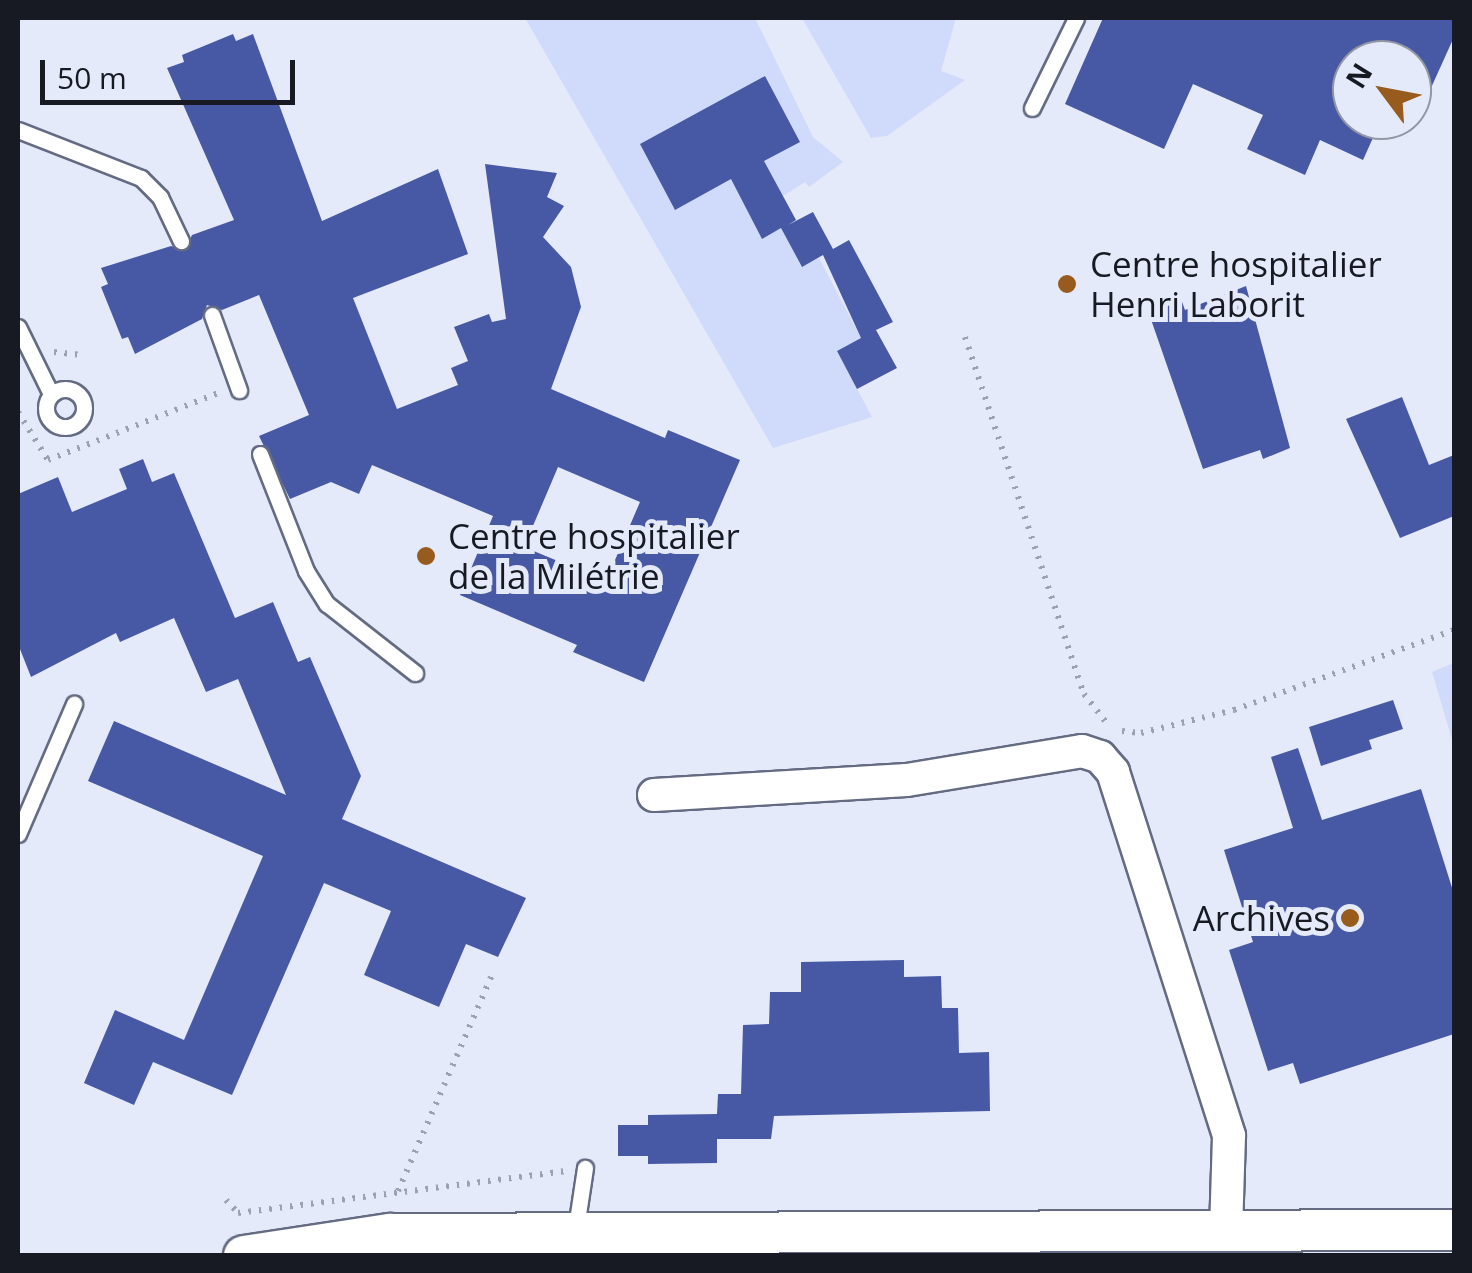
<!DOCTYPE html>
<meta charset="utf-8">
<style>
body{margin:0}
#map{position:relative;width:1472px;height:1273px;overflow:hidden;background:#e5eafa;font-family:"Open Sans",sans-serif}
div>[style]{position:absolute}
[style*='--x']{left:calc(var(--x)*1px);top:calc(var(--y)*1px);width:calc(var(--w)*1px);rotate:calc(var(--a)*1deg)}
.green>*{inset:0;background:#d0dafa}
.building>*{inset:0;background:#4759a5}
.path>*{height:6px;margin-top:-3px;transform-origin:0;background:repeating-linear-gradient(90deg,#9da1af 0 2.5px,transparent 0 10.5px)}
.roads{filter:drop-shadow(2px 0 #646b82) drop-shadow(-2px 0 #646b82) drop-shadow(0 2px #646b82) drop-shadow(0 -2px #646b82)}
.service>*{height:15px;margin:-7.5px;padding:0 7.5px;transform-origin:7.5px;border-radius:7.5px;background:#fff}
.service>.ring{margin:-7.5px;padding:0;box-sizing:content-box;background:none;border:15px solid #fff;border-radius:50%}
.minor>*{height:32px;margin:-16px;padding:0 16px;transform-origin:16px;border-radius:16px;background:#fff}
.tertiary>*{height:40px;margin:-20px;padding:0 20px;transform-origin:20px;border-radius:20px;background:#fff}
.dots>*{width:28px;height:28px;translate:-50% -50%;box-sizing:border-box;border:5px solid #e5eafa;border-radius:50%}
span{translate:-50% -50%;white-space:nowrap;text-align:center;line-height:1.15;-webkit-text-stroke:10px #e5eafa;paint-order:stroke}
.poi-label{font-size:35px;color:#171a23}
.left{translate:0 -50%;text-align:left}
.right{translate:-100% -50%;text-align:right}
.frame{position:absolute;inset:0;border:20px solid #171a23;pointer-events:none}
.north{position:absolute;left:1332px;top:40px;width:100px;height:100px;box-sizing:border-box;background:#e5eafa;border:2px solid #9397a4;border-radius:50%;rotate:302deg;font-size:28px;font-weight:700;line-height:40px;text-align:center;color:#171a23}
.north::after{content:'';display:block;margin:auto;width:35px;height:45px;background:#985b1e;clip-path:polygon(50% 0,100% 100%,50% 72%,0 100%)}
.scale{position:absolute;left:40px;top:60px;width:255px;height:45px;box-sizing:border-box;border:5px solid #171a23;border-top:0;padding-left:12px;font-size:30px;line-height:35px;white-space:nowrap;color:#171a23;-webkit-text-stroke:8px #e5eafa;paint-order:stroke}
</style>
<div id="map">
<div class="green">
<i style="clip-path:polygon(525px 18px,755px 18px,813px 137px,843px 162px,809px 187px,805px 182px,783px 196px,775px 182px,762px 238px,781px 228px,801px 266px,819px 258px,861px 338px,837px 351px,872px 417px,773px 448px)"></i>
<i style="clip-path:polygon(802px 18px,956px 18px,941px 71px,965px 80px,887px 136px,871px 138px)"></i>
<i style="clip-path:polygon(1454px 663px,1454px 746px,1432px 672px)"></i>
</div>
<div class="building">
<i style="clip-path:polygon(1103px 18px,1454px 18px,1454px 37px,1412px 130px,1412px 60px,1352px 60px,1352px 120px,1381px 120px,1363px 160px,1320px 140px,1305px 175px,1247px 149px,1263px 115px,1193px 84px,1164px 149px,1065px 104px)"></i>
<i style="clip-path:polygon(evenodd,233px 34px,236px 41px,253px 34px,322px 221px,438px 169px,468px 254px,353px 298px,397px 409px,458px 385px,451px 368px,468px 361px,454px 327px,489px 314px,492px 322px,506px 319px,485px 164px,557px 173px,547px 197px,564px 206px,543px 237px,571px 267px,581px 307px,551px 389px,665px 438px,668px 430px,740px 460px,644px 682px,573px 652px,577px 645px,460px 595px,493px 516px,372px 465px,359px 494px,331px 482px,290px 499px,259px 436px,309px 415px,259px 295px,222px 310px,207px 305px,202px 319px,135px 354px,128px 337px,122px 339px,101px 287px,108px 284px,101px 268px,171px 246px,185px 251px,192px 235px,234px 220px,167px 68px,184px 62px,182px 55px,233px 34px,558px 467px,640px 502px,606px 581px,524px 547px,558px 467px)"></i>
<i style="clip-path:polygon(765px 76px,800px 142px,764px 161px,796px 220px,788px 225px,813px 212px,833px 249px,849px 240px,893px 322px,876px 330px,897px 368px,857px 389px,837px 351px,861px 338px,823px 255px,802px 267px,781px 228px,762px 239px,731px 179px,675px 210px,640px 144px)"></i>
<i style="clip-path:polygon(1246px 286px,1290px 448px,1263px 459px,1260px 450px,1203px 469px,1147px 308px,1180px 296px,1185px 310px)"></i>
<i style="clip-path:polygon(1402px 397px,1429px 465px,1454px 455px,1454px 516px,1400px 538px,1346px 419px)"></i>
<i style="clip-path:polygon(143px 459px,152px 482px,174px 473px,235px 618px,273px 602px,298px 662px,310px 657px,361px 776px,342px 819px,526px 898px,498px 957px,466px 944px,439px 1007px,364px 975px,391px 911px,324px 883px,232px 1095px,153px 1062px,134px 1105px,84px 1083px,115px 1010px,184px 1040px,263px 856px,88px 781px,114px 721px,286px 795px,238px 679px,206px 692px,174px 618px,120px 642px,116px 633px,31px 677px,18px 644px,18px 494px,58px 477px,72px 512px,127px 489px,119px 469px)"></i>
<i style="clip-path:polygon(1393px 700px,1403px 729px,1369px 740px,1372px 749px,1321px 766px,1309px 727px)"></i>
<i style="clip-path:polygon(1298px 748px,1322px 820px,1421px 789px,1454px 894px,1454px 1034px,1300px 1084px,1293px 1063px,1268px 1071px,1229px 950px,1253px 942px,1224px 850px,1293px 828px,1271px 757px)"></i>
<i style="clip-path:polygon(904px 960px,904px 977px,941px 976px,942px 1008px,958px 1008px,959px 1053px,989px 1052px,990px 1111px,774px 1116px,771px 1139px,717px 1139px,717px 1133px,717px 1163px,648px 1164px,648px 1156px,618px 1156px,618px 1125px,648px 1125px,648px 1115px,717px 1114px,718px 1094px,741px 1094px,743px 1025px,769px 1024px,770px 992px,801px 992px,801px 962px)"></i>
</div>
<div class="path">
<i style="--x:965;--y:337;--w:376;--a:71.6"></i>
<i style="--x:1084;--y:694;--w:37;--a:52"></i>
<i style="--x:54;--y:352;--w:31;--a:6"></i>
<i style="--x:18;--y:412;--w:57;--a:58"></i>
<i style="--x:48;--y:460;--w:183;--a:-21.5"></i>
<i style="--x:1122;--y:731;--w:19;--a:6"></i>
<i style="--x:1141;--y:733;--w:96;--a:-13.9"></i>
<i style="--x:1234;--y:710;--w:234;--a:-20"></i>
<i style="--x:398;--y:1191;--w:238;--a:-66.5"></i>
<i style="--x:226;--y:1200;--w:18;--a:47"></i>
<i style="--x:238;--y:1213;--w:329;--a:-7.3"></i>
</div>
<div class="roads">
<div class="service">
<i style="--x:1032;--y:108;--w:100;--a:-63.9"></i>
<i style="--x:18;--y:130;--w:132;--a:21.3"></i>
<i style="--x:141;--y:178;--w:27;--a:45"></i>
<i style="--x:160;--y:197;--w:49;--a:64.5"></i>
<i style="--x:212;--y:315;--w:80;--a:70.2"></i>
<i style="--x:18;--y:327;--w:75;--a:63.8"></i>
<i class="ring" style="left:46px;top:389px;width:23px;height:23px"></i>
<i style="--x:260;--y:454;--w:126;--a:68.5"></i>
<i style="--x:306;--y:571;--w:39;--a:58"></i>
<i style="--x:327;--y:604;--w:112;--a:38.1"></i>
<i style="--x:18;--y:834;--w:142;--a:-66.7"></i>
<i style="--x:575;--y:1234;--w:67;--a:-81.4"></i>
</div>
<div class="minor">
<i style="--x:654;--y:795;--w:253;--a:-3.4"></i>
<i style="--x:907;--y:780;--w:177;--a:-9.4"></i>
<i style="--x:1082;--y:751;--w:19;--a:18"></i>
<i style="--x:1100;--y:757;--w:20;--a:49"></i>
<i style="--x:1113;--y:772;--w:382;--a:72.3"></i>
<i style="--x:1229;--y:1136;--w:93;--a:91.8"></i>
</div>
<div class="tertiary">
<i style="--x:244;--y:1256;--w:148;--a:-8.6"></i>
<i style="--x:390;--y:1234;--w:1064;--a:-0.22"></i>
</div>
</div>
<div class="dots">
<i style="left:1067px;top:284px;background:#985b1e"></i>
<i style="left:426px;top:556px;background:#985b1e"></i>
<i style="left:1350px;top:918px;background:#985b1e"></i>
</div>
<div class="poi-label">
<span class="left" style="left:1090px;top:284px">Centre hospitalier<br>Henri Laborit</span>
<span class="left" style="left:448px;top:556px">Centre hospitalier<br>de la Milétrie</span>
<span class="right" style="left:1330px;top:918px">Archives</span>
</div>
<div class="frame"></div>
<div class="north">N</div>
<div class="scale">50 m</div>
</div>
